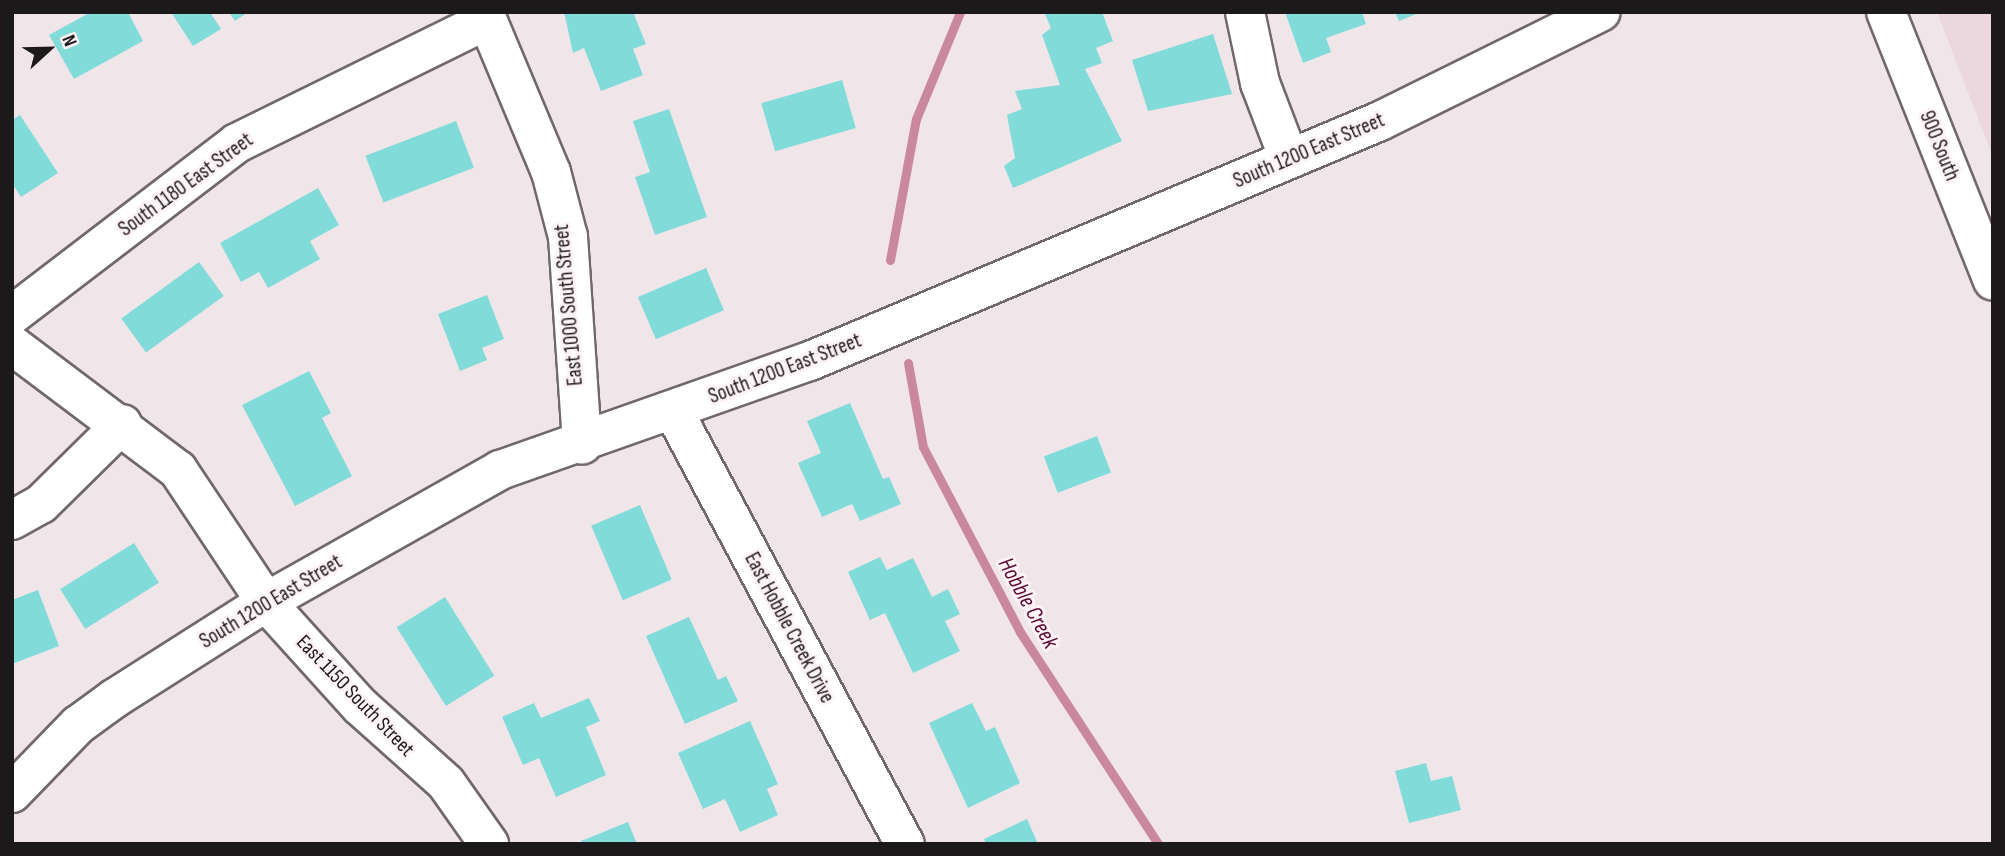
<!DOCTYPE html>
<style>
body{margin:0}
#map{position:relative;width:2005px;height:856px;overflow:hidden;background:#f0e6e9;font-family:"Sofia Sans Condensed",sans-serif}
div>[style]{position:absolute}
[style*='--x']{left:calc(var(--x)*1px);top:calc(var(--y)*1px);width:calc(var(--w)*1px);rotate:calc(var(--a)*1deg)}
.built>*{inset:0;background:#ebd8de}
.stream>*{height:9px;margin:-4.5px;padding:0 4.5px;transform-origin:4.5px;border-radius:4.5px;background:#ca889f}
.building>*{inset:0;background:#81dbd9;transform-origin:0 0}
.roads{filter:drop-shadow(2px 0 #71686b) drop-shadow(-2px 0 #71686b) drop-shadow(0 2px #71686b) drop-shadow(0 -2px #71686b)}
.minor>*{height:38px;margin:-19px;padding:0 19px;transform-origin:19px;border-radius:19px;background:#fff}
span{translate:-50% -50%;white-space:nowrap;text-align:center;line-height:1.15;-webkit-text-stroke:6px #fdf3f6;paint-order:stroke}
.street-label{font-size:21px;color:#1c191a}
.water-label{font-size:23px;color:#5a0a33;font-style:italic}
.frame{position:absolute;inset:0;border:14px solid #1c191a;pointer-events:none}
.north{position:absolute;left:14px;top:14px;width:70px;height:70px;-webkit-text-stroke:5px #fdf3f6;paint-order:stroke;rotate:68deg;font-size:19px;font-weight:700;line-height:28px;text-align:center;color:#1c191a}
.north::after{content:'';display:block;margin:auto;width:24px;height:32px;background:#1c191a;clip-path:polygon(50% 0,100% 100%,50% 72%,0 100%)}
</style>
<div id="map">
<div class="built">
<i style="clip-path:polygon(1937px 12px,1993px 12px,1993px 157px)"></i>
</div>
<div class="stream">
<i style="--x:890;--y:260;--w:143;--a:-79.6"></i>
<i style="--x:916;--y:119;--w:116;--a:-67.6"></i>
<i style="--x:908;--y:363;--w:85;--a:79.9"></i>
<i style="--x:923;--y:447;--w:209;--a:62.3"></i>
<i style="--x:1020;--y:632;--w:253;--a:56.9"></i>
</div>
<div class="building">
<i style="clip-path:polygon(91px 12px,128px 12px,143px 41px,74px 79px,49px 35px)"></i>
<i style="clip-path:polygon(171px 12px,210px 12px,221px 29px,193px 46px)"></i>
<i style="clip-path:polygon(229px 12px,248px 12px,235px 21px)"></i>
<i style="clip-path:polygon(564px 12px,633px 12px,646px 44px,633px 49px,643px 75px,601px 91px,584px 48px,573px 53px)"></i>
<i style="clip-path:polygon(1102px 12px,1113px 41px,1096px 48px,1102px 63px,1085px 69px,1122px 141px,1013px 188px,1004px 166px,1015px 158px,1007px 115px,1022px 109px,1015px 91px,1060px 85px,1042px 35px,1051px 28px,1045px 14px)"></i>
<i style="clip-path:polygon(1285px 12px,1362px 12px,1366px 24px,1326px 38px,1331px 52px,1303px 63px)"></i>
<i style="clip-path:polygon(1395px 12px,1421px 12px,1399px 21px)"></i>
<i style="clip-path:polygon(1213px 34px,1232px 94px,1148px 111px,1132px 60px)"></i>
<i style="left:842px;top:80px;width:50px;height:84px;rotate:74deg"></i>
<i style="clip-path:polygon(669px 109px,707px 217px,655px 235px,635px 177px,650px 172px,633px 121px)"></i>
<i style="clip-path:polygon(20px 115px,58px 173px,21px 197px,12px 183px,12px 120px)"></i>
<i style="left:456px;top:121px;width:50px;height:97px;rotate:69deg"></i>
<i style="clip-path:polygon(318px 188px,339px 225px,310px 241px,320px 259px,268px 288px,259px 272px,241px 282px,220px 243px)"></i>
<i style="left:199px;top:262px;width:42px;height:96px;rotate:54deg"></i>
<i style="left:706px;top:268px;width:46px;height:74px;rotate:67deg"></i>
<i style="clip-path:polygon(487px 295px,504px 339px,482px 348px,487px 360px,460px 371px,438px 314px)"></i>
<i style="clip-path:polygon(309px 371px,331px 413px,322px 418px,352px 476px,295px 506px,242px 405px)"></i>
<i style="clip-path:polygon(850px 403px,883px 479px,889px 477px,901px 504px,860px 521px,852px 504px,822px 517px,798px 463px,821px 453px,807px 421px)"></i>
<i style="left:1097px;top:436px;width:39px;height:57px;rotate:69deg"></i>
<i style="left:640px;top:505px;width:81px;height:53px;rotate:67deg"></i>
<i style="left:134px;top:543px;width:47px;height:87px;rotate:58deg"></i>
<i style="clip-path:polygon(880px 557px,887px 570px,913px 558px,932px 597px,948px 589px,960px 614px,945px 621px,960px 651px,913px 673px,885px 613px,870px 620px,848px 572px)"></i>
<i style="clip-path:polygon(38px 590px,59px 646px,12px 664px,12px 600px)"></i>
<i style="left:445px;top:597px;width:93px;height:57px;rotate:58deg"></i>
<i style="clip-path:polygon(689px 617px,718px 680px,726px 676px,738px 701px,685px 724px,646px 636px)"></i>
<i style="clip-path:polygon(589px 698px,600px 721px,586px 727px,606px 775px,556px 797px,539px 758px,523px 765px,502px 717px,534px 703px,541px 718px)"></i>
<i style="clip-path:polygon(972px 703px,986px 731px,995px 727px,1020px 783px,968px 808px,929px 723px)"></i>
<i style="clip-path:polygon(750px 721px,778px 784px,767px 789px,778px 815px,740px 832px,725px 799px,703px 809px,678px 753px)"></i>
<i style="clip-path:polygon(1426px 763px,1431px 781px,1452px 776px,1461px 810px,1409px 823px,1395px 771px)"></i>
<i style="clip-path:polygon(1027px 819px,1038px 844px,986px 844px,984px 839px)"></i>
<i style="clip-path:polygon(628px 822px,637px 844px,582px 844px,581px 841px)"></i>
</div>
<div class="roads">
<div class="minor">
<i style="--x:484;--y:12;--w:173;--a:67.3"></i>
<i style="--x:551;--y:172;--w:67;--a:75.3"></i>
<i style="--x:568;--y:237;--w:208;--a:86.1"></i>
<i style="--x:1245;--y:12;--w:73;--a:78.1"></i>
<i style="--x:1260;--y:83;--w:81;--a:69.1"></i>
<i style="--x:1886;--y:12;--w:289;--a:68.3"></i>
<i style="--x:12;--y:315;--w:283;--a:-37.4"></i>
<i style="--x:237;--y:143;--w:279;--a:-26.2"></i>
<i style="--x:12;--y:345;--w:208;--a:37"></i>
<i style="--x:178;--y:470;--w:159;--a:56.3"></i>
<i style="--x:266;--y:602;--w:140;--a:47.9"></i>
<i style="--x:360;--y:706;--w:115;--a:41.8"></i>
<i style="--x:446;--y:783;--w:75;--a:54.8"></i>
<i style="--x:674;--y:412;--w:490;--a:61.9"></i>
<i style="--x:12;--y:520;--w:33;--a:-29"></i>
<i style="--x:41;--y:504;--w:114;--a:-44.6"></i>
<i style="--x:12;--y:793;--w:95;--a:-45.9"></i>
<i style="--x:78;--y:725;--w:46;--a:-36.1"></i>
<i style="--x:115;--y:698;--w:179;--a:-32.4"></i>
<i style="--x:266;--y:602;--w:269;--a:-29.4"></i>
<i style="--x:500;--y:470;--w:329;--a:-19.4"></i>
<i style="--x:810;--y:361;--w:618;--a:-22.83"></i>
<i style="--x:1380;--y:121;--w:246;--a:-26.3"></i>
</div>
</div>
<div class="street-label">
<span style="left:1939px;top:146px;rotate:68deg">900 South</span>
<span style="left:1309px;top:151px;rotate:-23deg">South 1200 East Street</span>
<span style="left:186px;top:185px;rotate:-36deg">South 1180 East Street</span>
<span style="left:569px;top:305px;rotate:-95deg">East 1000 South Street</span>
<span style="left:785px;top:369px;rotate:-21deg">South 1200 East Street</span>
<span style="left:271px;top:602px;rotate:-31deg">South 1200 East Street</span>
<span style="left:789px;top:628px;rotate:62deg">East Hobble Creek Drive</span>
<span style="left:355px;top:696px;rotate:46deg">East 1150 South Street</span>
</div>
<div class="water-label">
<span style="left:1028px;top:603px;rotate:61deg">Hobble Creek</span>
</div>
<div class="frame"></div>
<div class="north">N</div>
</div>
